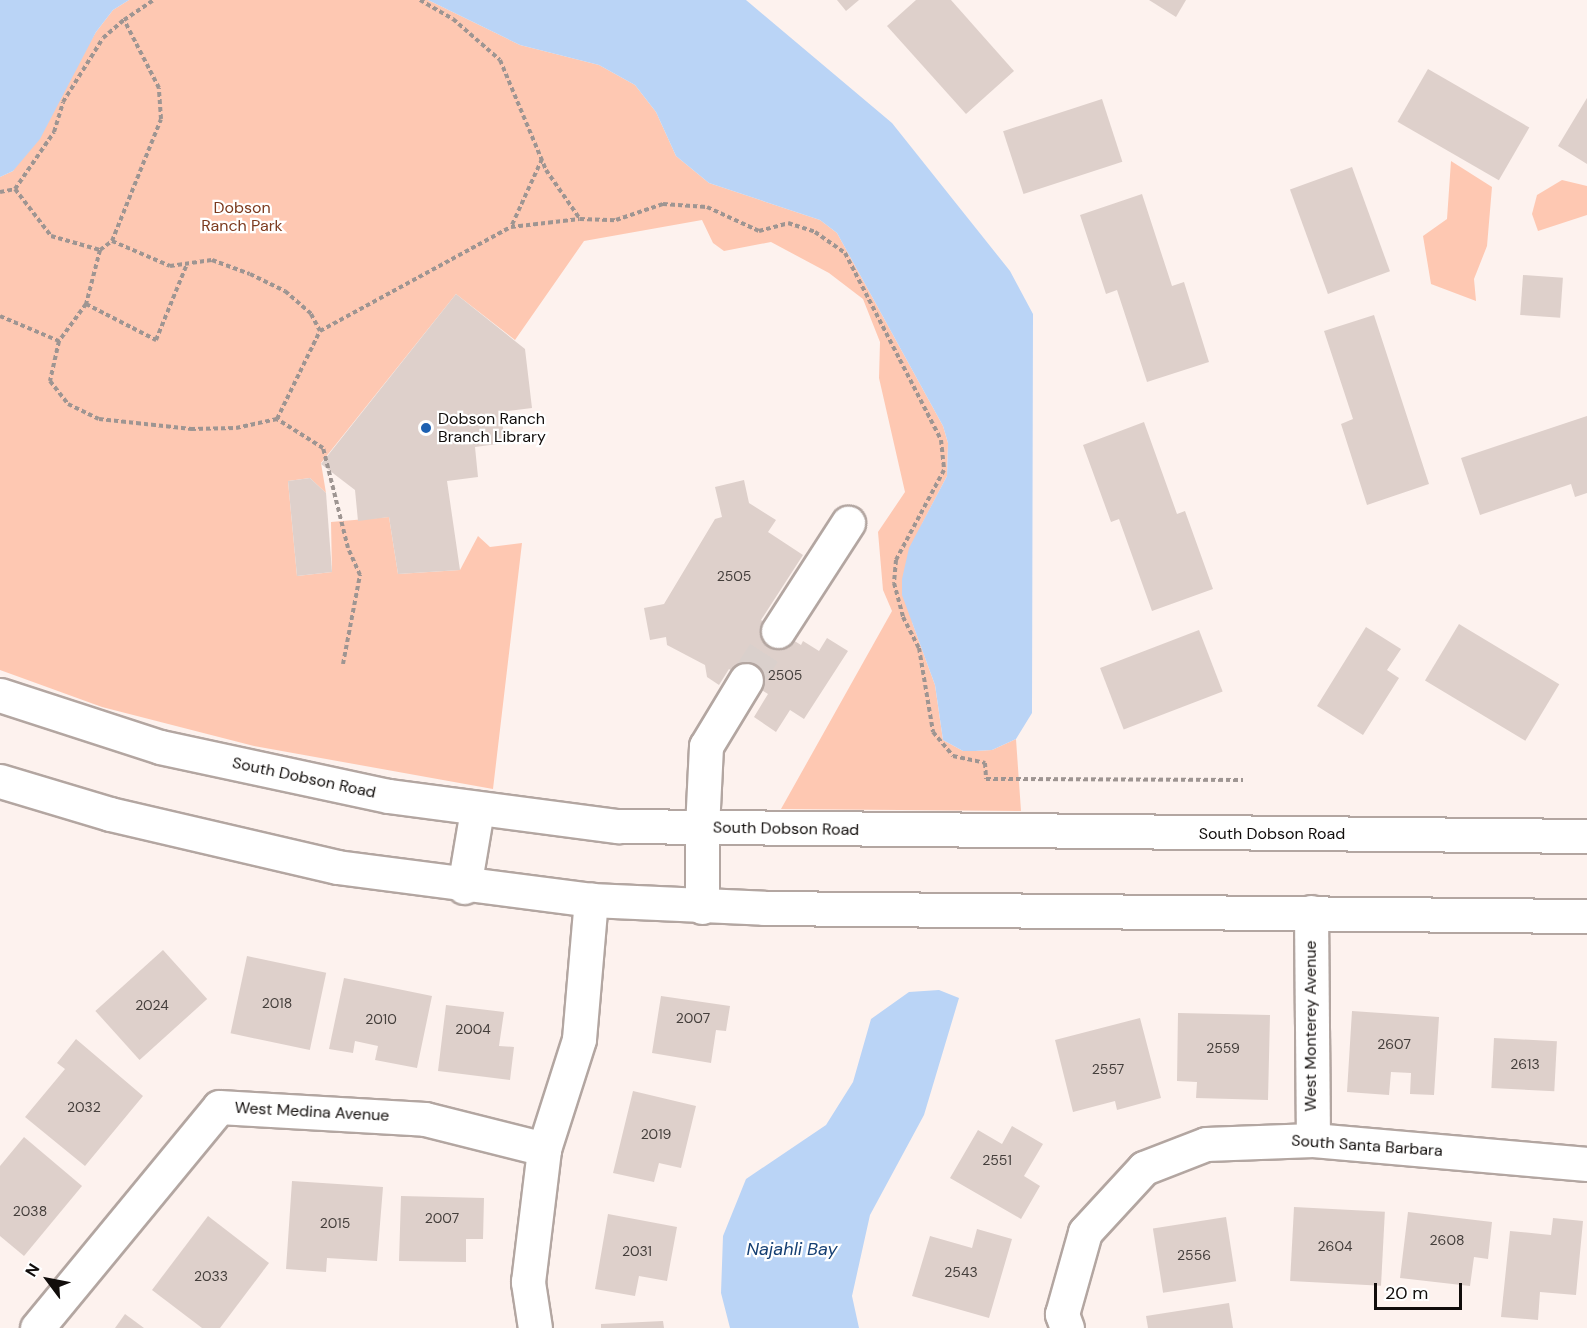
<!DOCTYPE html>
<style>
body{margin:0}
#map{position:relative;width:1587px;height:1328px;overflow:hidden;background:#fdf2ee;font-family:"DM Sans",sans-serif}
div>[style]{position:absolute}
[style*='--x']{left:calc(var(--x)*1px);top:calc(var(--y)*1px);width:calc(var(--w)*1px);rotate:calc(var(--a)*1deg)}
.green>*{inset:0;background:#fec8b2}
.water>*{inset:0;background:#bad4f6}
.building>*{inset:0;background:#ded0cb;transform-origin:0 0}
.minor-tunnel>*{height:33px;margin-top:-16.5px;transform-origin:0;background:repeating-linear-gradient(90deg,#dad0cc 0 33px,transparent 0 49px)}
.path>*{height:4px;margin-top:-2px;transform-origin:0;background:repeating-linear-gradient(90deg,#9e9592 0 4.5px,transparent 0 7.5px)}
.roads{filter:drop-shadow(2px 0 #b3a6a1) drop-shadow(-2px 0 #b3a6a1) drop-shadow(0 2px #b3a6a1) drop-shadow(0 -2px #b3a6a1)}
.minor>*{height:33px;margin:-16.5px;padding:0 16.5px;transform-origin:16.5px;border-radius:16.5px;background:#fff}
.major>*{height:33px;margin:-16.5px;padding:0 16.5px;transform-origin:16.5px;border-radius:16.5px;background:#fff}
.dots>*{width:16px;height:16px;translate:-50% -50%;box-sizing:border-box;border:3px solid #fff;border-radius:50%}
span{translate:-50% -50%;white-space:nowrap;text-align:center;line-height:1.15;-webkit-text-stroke:4.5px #fff;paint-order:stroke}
.number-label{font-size:14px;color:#443e3b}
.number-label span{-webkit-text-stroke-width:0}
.park-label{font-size:16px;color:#7c3a1e}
.poi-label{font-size:16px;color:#110d0b}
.left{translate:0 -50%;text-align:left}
.street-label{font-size:16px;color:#110d0b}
.water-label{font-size:18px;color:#153f73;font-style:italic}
.north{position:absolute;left:18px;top:1250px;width:60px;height:60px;-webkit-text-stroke:4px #fff;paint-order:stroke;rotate:302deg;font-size:16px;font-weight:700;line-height:24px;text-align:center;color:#110d0b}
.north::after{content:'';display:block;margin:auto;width:21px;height:27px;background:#110d0b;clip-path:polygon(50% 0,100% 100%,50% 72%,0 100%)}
.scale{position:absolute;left:1374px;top:1283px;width:88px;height:27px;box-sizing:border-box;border:3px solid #110d0b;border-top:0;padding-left:8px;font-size:18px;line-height:21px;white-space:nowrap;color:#110d0b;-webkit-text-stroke:4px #fff;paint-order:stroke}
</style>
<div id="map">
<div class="green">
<i style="clip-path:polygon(129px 0,428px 0,520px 45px,599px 65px,635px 85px,656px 112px,676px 156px,709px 183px,820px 220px,837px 233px,943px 426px,948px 443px,947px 476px,922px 524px,912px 622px,935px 685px,943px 740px,963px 751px,975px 751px,992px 750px,1016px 739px,1021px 811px,781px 809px,892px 611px,883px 590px,878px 532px,905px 492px,879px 378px,880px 342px,863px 299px,829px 273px,771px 242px,724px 251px,713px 243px,702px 220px,584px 241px,515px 340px,456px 294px,321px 463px,326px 493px,310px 478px,288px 481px,297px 576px,332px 572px,331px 522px,389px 517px,398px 574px,460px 570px,478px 536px,490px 547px,522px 543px,493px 789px,254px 746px,102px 707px,0 670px,0 177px,13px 171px,96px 32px,113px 10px)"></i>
<i style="clip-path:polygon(1451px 161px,1492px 187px,1487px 246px,1474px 279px,1476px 301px,1431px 284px,1423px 236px,1447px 219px)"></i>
<i style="clip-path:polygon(1562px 180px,1587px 186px,1587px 215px,1538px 231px,1532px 214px,1537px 195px)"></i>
</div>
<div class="water">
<i style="clip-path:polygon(0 0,129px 0,113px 10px,96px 32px,40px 139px,13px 171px,0 177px)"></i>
<i style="clip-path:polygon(428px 0,746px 0,892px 123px,1010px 271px,1033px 314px,1032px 713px,1016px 739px,992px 750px,975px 751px,963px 751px,943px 740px,935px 685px,902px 595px,902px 579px,909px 548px,947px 476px,948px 443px,943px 426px,837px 233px,820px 220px,709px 183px,676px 156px,656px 112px,635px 85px,599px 65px,520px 45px)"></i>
<i style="clip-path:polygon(939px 990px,959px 998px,924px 1115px,870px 1215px,852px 1296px,859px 1328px,730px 1328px,721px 1293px,723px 1236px,746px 1179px,826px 1125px,853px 1082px,871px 1019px,909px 992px)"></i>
</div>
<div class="building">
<i style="clip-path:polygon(837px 0,859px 0,846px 11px)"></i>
<i style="clip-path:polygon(916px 0,951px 0,1014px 71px,966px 114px,887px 26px)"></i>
<i style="clip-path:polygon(1149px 0,1186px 0,1176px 17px)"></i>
<i style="left:1428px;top:69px;width:117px;height:61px;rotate:30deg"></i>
<i style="clip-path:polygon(1587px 98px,1587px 164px,1558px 146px)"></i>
<i style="left:1102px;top:99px;width:66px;height:104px;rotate:72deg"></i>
<i style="left:1352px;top:167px;width:111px;height:66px;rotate:70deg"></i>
<i style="clip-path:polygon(1142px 194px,1172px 286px,1184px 282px,1209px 362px,1147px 382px,1117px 290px,1106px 294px,1080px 215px)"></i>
<i style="left:1523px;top:275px;width:40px;height:40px;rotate:4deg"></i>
<i style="clip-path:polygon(456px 294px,525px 349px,532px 408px,501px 412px,505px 443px,475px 447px,478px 477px,447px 481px,460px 570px,398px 574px,389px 517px,358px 521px,355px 490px,321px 464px)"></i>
<i style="clip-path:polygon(1374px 315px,1429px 484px,1367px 505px,1341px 424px,1353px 419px,1324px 331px)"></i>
<i style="clip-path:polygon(1587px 416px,1587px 493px,1575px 497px,1571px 484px,1480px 515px,1461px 458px)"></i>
<i style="clip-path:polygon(1144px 422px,1177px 514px,1185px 511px,1213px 589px,1152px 611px,1119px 519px,1111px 522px,1083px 445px)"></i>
<i style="clip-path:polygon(310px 478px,326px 493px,332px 572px,297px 576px,288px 481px)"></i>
<i style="clip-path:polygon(744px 480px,749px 503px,776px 520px,768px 532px,803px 555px,761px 620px,801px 645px,803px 641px,819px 651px,827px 638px,848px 651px,804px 719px,790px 710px,776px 732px,754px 717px,768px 694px,729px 669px,719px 685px,707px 677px,705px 665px,667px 645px,666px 637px,650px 640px,644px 608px,664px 604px,715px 519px,722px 517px,715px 487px)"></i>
<i style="left:1459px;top:624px;width:117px;height:66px;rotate:31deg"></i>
<i style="clip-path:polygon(1366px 627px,1401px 649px,1387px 670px,1399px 678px,1363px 735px,1317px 706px)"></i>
<i style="left:1199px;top:630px;width:66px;height:106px;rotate:69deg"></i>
<i style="left:163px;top:950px;width:66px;height:91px;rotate:48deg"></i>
<i style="left:247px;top:956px;width:81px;height:79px;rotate:12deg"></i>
<i style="clip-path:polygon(344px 978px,432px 996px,417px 1068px,375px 1060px,378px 1046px,355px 1041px,353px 1053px,329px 1049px)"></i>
<i style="clip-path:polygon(661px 996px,730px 1006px,726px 1031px,716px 1030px,711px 1063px,652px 1053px)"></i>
<i style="clip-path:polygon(446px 1005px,504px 1012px,499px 1046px,514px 1047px,510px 1080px,438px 1071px)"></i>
<i style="clip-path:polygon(1352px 1011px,1439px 1017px,1434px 1095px,1410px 1094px,1411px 1073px,1391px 1072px,1389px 1095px,1347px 1092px)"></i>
<i style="clip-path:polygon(1178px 1013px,1270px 1015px,1268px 1100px,1196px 1098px,1197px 1082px,1177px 1081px)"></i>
<i style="clip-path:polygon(1140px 1018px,1161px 1098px,1117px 1110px,1115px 1101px,1073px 1112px,1055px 1040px)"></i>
<i style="left:1494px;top:1038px;width:63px;height:50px;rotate:3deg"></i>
<i style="clip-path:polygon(76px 1039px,143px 1096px,85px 1166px,25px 1117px,65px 1069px,57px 1063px)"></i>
<i style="clip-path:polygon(633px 1091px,696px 1106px,681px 1168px,659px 1163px,654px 1182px,613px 1173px)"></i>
<i style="clip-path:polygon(1012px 1126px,1043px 1144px,1024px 1176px,1040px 1186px,1021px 1219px,950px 1178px,978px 1130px,1002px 1144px)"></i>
<i style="clip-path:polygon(24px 1137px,82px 1186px,24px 1256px,0 1236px,0 1166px)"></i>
<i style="clip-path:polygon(292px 1181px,383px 1187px,377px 1261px,327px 1258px,326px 1272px,286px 1269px)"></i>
<i style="clip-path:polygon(401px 1196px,484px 1198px,483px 1239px,466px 1239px,466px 1262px,399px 1261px)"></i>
<i style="left:1294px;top:1207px;width:91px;height:74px;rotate:3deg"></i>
<i style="clip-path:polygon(1408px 1212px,1492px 1222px,1488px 1259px,1474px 1257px,1470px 1286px,1400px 1278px)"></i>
<i style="clip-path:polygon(608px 1214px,677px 1227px,667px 1281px,639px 1276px,635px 1296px,595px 1289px)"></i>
<i style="clip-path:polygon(208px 1216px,269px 1263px,220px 1328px,202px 1328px,152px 1290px)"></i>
<i style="left:1226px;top:1217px;width:65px;height:74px;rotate:81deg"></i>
<i style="clip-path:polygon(1553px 1218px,1583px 1221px,1576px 1295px,1540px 1292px,1538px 1320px,1501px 1317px,1510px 1231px,1551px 1235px)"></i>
<i style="clip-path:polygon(977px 1229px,1012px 1239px,989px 1318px,912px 1296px,930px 1236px,972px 1248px)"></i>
<i style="clip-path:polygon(1229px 1303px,1233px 1328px,1148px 1328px,1146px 1316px)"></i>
<i style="clip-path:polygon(125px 1314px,144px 1328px,115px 1328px)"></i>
<i style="clip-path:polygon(663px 1321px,664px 1328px,601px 1328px,601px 1324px)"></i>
</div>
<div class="minor-tunnel">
<i style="--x:746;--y:680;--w:59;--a:-56.9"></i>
</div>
<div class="path">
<i style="--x:420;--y:0;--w:38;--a:30"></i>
<i style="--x:453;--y:19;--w:62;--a:41.1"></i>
<i style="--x:500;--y:60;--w:119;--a:67.3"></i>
<i style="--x:546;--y:170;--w:60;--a:55.2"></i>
<i style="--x:580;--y:219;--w:36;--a:2"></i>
<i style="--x:616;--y:220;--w:50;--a:-18.8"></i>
<i style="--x:663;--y:204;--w:44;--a:3.9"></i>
<i style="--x:707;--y:207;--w:57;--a:24.8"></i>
<i style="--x:759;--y:231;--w:30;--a:-15"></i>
<i style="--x:788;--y:223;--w:28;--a:18"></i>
<i style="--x:815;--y:232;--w:37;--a:35"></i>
<i style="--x:845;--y:253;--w:210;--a:62.8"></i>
<i style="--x:941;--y:440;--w:30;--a:84"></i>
<i style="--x:944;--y:470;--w:102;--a:118.1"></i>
<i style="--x:896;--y:560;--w:23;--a:95"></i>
<i style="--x:894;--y:583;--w:35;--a:75"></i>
<i style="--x:903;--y:617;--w:35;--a:63"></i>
<i style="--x:919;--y:648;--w:85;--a:80.5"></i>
<i style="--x:933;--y:732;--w:31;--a:50"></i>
<i style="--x:953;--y:756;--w:33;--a:12"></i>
<i style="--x:985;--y:763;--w:16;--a:86"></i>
<i style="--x:986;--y:779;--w:257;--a:0.2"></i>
<i style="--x:542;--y:159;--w:75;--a:114.5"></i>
<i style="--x:511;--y:227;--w:69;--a:-6.6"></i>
<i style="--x:15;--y:189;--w:69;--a:-55.6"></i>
<i style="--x:54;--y:132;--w:31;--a:-73"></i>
<i style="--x:63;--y:102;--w:75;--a:-58"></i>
<i style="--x:103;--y:38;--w:28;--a:-41"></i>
<i style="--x:0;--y:192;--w:15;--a:-11"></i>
<i style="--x:15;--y:189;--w:59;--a:52.5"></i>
<i style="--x:51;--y:236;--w:51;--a:15.9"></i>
<i style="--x:100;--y:250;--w:15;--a:-37"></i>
<i style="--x:112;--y:241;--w:131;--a:-68.1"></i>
<i style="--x:161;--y:119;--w:31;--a:-94"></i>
<i style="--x:159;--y:88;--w:76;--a:-117.2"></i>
<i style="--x:124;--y:20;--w:36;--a:-34"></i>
<i style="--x:112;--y:241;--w:63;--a:23.3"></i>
<i style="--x:170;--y:266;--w:42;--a:-8.1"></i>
<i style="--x:212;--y:260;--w:40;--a:20.2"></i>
<i style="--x:250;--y:274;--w:39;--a:26"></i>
<i style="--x:285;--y:291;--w:35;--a:41"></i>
<i style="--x:311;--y:314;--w:19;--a:62"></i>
<i style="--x:100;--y:250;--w:56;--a:104.5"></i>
<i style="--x:86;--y:304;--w:46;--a:126.1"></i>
<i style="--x:59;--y:341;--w:41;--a:102.7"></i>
<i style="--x:50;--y:381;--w:29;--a:52"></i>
<i style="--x:68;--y:404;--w:34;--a:26"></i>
<i style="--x:99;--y:419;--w:93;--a:6.2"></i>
<i style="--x:191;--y:429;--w:45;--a:-1.3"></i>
<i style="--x:236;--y:428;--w:42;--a:-12.4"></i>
<i style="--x:86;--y:304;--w:79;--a:27.2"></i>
<i style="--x:156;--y:340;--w:82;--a:-67.8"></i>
<i style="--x:0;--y:316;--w:64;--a:23"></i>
<i style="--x:343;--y:664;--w:91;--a:-79.2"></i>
<i style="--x:360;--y:575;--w:30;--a:-114"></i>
<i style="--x:348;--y:548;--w:103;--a:-104"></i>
<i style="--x:323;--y:448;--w:54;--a:-147.8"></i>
<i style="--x:277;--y:419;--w:98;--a:-64"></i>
<i style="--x:320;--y:331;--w:217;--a:-28.6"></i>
</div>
<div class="roads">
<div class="minor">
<i style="--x:778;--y:631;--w:129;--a:-57.1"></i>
<i style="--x:702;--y:828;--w:82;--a:-87.2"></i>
<i style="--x:706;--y:746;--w:77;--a:-58.8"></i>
<i style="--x:1311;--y:912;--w:228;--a:89.5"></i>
<i style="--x:37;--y:1328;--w:286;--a:-50.5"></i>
<i style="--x:219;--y:1107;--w:206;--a:3.3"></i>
<i style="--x:425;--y:1119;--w:123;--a:14.1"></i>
<i style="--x:535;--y:1328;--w:47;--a:-98.7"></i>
<i style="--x:528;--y:1282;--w:134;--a:-83.1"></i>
<i style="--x:544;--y:1149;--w:115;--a:-72.3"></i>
<i style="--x:579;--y:1039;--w:140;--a:-85.1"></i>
<i style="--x:1067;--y:1328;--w:15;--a:-110"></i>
<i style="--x:1062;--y:1314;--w:85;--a:-74.3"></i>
<i style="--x:1085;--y:1232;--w:87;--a:-47.3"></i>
<i style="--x:1144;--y:1168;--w:66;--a:-21.2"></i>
<i style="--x:1206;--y:1144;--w:107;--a:-2.1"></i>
<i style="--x:1313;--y:1140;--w:275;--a:5"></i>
</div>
<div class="major">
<i style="--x:0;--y:695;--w:168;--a:18"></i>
<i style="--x:160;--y:747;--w:234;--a:12.1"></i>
<i style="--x:389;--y:796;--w:231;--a:7.5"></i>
<i style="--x:618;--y:826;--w:969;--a:0.59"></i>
<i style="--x:0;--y:781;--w:115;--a:16.7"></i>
<i style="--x:110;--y:814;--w:233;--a:13.1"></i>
<i style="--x:337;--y:867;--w:256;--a:7.4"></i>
<i style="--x:591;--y:900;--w:173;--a:2.6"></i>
<i style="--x:764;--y:908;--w:823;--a:0.56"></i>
<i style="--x:464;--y:887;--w:78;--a:-80.4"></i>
<i style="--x:702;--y:907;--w:79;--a:-90"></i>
</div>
</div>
<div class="dots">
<i style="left:426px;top:428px;background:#1d60b1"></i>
</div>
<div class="number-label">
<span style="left:734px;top:576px">2505</span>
<span style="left:785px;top:675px">2505</span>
<span style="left:277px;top:1003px">2018</span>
<span style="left:152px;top:1005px">2024</span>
<span style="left:693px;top:1018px">2007</span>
<span style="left:381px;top:1019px">2010</span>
<span style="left:473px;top:1029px">2004</span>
<span style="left:1394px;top:1044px">2607</span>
<span style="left:1223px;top:1048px">2559</span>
<span style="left:1525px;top:1064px">2613</span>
<span style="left:1108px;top:1069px">2557</span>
<span style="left:84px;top:1107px">2032</span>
<span style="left:656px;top:1134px">2019</span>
<span style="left:997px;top:1160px">2551</span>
<span style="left:30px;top:1211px">2038</span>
<span style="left:442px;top:1218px">2007</span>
<span style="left:335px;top:1223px">2015</span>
<span style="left:1447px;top:1240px">2608</span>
<span style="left:1335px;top:1246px">2604</span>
<span style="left:637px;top:1251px">2031</span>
<span style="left:1194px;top:1255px">2556</span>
<span style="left:961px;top:1272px">2543</span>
<span style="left:211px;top:1276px">2033</span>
</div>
<div class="park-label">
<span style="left:242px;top:217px">Dobson<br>Ranch Park</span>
</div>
<div class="poi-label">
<span class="left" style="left:438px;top:428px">Dobson Ranch<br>Branch Library</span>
</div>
<div class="street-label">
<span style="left:304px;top:778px;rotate:12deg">South Dobson Road</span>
<span style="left:786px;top:829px;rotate:1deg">South Dobson Road</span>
<span style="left:1272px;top:834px">South Dobson Road</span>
<span style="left:1311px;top:1026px;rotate:-90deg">West Monterey Avenue</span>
<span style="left:312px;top:1112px;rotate:3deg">West Medina Avenue</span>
<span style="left:1367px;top:1146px;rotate:4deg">South Santa Barbara</span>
</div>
<div class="water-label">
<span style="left:792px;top:1249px">Najahli Bay</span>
</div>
<div class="north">N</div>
<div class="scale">20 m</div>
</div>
